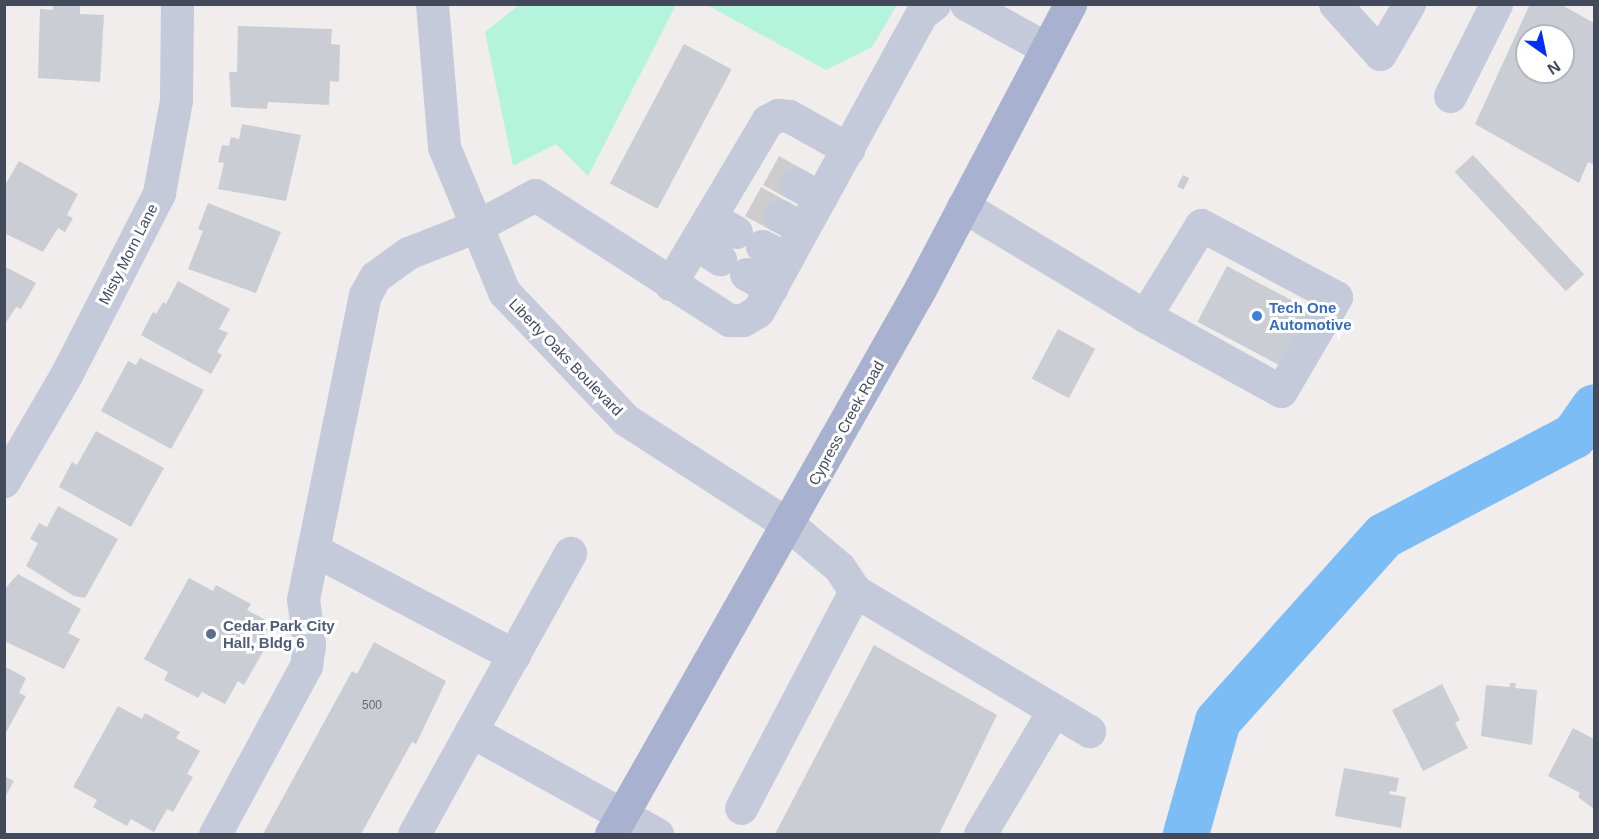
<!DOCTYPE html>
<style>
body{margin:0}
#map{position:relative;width:1599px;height:839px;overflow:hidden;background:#f0edec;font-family:Arial,sans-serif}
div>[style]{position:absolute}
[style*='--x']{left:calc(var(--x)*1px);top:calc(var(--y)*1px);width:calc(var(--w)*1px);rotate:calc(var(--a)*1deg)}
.green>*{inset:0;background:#b4f4dd}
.river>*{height:46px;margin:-23px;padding:0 23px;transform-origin:23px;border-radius:23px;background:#7cbdf6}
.building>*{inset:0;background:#cbcdd5;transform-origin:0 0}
.minor-tunnel>*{height:33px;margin-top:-16.5px;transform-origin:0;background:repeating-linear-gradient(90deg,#cdcccf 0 33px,transparent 0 49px)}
.minor>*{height:33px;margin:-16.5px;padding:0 16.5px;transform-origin:16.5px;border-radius:16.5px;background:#c4cad9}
.major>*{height:33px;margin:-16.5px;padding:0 16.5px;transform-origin:16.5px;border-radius:16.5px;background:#a8b2d0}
.dots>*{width:16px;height:16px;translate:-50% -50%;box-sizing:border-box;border:3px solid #fff;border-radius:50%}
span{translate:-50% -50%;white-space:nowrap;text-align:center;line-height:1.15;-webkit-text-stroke:6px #fff;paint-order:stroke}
.number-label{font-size:12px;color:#656b7a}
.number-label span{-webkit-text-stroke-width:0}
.street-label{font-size:15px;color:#434a5c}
.shop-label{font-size:15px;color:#366cbe;font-weight:700}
.left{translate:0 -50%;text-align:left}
.service-label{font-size:15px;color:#4e5e75;font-weight:700}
.frame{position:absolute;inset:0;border:6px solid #434a5c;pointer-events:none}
.north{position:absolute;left:1515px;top:24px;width:60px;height:60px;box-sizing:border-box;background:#fff;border:2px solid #b4b7be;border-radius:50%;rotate:147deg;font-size:16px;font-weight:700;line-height:24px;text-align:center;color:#434a5c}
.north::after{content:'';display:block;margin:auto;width:21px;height:27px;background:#042ff3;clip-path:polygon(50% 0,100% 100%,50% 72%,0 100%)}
</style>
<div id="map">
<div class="green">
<i style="clip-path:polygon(519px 5px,676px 5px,588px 176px,556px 144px,513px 166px,485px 32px)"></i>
<i style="clip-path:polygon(707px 5px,897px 4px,897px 5px,872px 47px,826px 70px)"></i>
</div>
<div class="river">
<i style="--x:1186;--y:834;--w:117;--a:-74.2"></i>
<i style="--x:1218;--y:721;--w:249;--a:-48.1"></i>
<i style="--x:1384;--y:536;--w:215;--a:-27.8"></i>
<i style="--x:1574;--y:436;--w:35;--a:-55"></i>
</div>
<div class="building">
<i style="clip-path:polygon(evenodd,1530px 4px,1560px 4px,1594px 23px,1594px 165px,1588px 162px,1579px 183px,1475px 124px,1530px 4px,1527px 36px,1563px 36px,1563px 72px,1527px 72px,1527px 36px)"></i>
<i style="clip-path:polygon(53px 5px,80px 6px,80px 14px,104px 15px,100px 82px,38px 78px,40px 9px,53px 10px)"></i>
<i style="clip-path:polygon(238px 26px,332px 29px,331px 44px,340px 45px,339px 82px,330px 81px,329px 105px,268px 102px,267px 109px,231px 107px,229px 72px,237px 72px)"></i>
<i style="left:684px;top:44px;width:54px;height:158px;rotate:28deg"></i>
<i style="clip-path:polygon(242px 124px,301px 135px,286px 201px,218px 189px,224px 163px,218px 162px,222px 145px,229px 146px,231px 137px,239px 139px)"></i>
<i style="left:1473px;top:155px;width:163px;height:25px;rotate:47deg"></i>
<i style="clip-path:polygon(19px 161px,78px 194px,67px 215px,73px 218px,65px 232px,58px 228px,43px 252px,4px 233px,4px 187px)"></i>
<i style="left:1183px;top:175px;width:7px;height:13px;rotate:27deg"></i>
<i style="clip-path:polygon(208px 203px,281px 232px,256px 293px,188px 269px,203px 231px,198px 229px)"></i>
<i style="clip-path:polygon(4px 266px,36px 283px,21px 309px,16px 307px,4px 326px)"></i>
<i style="left:1227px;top:266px;width:98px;height:63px;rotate:28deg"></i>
<i style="clip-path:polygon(178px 281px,230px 309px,219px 329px,228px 333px,217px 352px,222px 355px,211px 374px,141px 335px,153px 312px,156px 314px,163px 302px,166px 304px)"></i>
<i style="left:1058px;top:329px;width:42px;height:56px;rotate:28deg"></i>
<i style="clip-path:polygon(140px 358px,204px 390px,171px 449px,101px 411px,128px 361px,136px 365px)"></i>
<i style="clip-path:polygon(96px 431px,164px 468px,131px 527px,59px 487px,72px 462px,77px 465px)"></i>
<i style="clip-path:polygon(58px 506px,118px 539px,85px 598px,74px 596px,26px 566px,38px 543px,30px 539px,39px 523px,47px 527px)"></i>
<i style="clip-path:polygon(18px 574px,81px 609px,68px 633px,80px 639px,64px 669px,4px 641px,4px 590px)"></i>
<i style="clip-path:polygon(189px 578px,213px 591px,216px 585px,251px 604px,247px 610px,271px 623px,258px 646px,264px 650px,244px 685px,238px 681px,225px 704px,202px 692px,198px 698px,164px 680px,168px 672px,144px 659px)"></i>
<i style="clip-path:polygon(374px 642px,446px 681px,416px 744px,412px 742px,361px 834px,263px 834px,352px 671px,357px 674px)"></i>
<i style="clip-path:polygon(874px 645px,997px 715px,939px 834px,775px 834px)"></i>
<i style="clip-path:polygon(4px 666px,26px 678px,19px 693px,26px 696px,4px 736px)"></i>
<i style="clip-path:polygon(1510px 683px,1516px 683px,1515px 688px,1537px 690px,1532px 745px,1481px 736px,1486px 685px,1510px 687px)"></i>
<i style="clip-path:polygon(1442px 684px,1460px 720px,1455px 723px,1468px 748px,1423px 771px,1392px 710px)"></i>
<i style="clip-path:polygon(118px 706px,142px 719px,145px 713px,180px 732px,176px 738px,200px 751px,187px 774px,193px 777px,173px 812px,167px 809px,154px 832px,131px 819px,127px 826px,93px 807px,97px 800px,73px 787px)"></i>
<i style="clip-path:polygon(1573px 728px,1594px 739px,1594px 809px,1578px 797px,1580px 793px,1548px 776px)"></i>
<i style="clip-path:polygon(1344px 768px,1399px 778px,1396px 792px,1390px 791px,1389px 794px,1406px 797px,1401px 828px,1335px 816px)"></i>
<i style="clip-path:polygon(4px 776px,14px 781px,4px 799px)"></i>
</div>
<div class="minor-tunnel">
<i style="--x:771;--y:170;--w:29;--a:29"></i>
<i style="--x:753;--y:201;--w:31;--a:29"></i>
</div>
<div class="minor">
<i style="--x:432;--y:4;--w:144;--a:85.2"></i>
<i style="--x:444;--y:147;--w:157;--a:67.5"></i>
<i style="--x:504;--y:292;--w:177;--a:46.4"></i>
<i style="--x:626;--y:420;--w:194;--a:32.8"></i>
<i style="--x:789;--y:525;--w:65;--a:40"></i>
<i style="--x:839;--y:567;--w:29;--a:56"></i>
<i style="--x:855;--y:591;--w:245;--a:117.7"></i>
<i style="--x:966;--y:4;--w:91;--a:28.8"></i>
<i style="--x:1335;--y:4;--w:67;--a:48"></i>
<i style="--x:1380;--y:54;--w:58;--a:-59.9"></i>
<i style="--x:1450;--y:96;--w:103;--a:-63.4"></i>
<i style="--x:796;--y:184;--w:28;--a:30"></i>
<i style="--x:963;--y:206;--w:213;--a:31.1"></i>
<i style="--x:1145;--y:316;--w:155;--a:28.9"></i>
<i style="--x:1281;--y:391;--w:109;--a:-59.7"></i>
<i style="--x:1336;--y:297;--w:153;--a:-151.9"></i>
<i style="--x:1201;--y:225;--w:107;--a:121.6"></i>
<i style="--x:780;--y:216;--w:26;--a:29"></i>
<i style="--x:710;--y:217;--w:30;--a:30"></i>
<i style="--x:695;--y:243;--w:30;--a:33"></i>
<i style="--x:762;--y:246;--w:28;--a:27"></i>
<i style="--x:746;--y:274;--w:29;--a:29"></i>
<i style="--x:670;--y:284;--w:190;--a:-59.2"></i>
<i style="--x:767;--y:121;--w:13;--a:-29"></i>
<i style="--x:778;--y:115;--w:11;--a:5"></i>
<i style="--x:789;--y:116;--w:68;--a:29.2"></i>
<i style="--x:4;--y:481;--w:123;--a:-59.7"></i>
<i style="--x:66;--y:375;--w:204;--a:-62.9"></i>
<i style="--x:159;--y:193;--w:95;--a:-79.6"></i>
<i style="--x:176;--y:100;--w:96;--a:-89.4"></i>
<i style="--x:314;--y:550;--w:226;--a:27.7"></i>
<i style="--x:855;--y:591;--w:273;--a:30.9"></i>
<i style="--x:471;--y:731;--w:204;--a:-60.9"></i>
<i style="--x:215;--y:834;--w:191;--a:-61.6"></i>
<i style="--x:306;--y:666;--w:22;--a:-82"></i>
<i style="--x:309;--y:644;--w:45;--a:-97.6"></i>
<i style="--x:303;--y:599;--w:310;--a:-78.5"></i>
<i style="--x:365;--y:295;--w:21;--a:-61"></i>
<i style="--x:375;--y:277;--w:41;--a:-36"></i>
<i style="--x:408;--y:253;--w:74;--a:-21.4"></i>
<i style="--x:477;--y:226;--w:66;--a:-28.1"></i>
<i style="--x:535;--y:195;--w:231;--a:32.8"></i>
<i style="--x:729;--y:320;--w:14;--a:0"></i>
<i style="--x:743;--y:320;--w:17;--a:-31"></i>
<i style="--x:758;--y:311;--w:340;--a:-61.2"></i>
<i style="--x:922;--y:13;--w:15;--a:-37"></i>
<i style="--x:414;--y:834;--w:118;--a:-61"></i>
<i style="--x:471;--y:731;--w:213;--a:29"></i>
<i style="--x:980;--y:834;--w:144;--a:-59.2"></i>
</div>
<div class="major">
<i style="--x:611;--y:834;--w:627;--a:-60.45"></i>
<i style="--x:920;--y:289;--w:322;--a:-62.2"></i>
</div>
<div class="dots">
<i style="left:1257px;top:316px;background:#3f7fe0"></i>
<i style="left:211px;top:634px;background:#5c6f8a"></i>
</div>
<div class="number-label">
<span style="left:372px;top:706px">500</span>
</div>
<div class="street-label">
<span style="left:128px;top:254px;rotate:-63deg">Misty Morn Lane</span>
<span style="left:566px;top:357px;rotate:46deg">Liberty Oaks Boulevard</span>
<span style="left:846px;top:423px;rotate:-61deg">Cypress Creek Road</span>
</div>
<div class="shop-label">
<span class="left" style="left:1269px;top:316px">Tech One<br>Automotive</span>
</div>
<div class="service-label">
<span class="left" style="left:223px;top:634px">Cedar Park City<br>Hall, Bldg 6</span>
</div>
<div class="frame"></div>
<div class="north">N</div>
</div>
